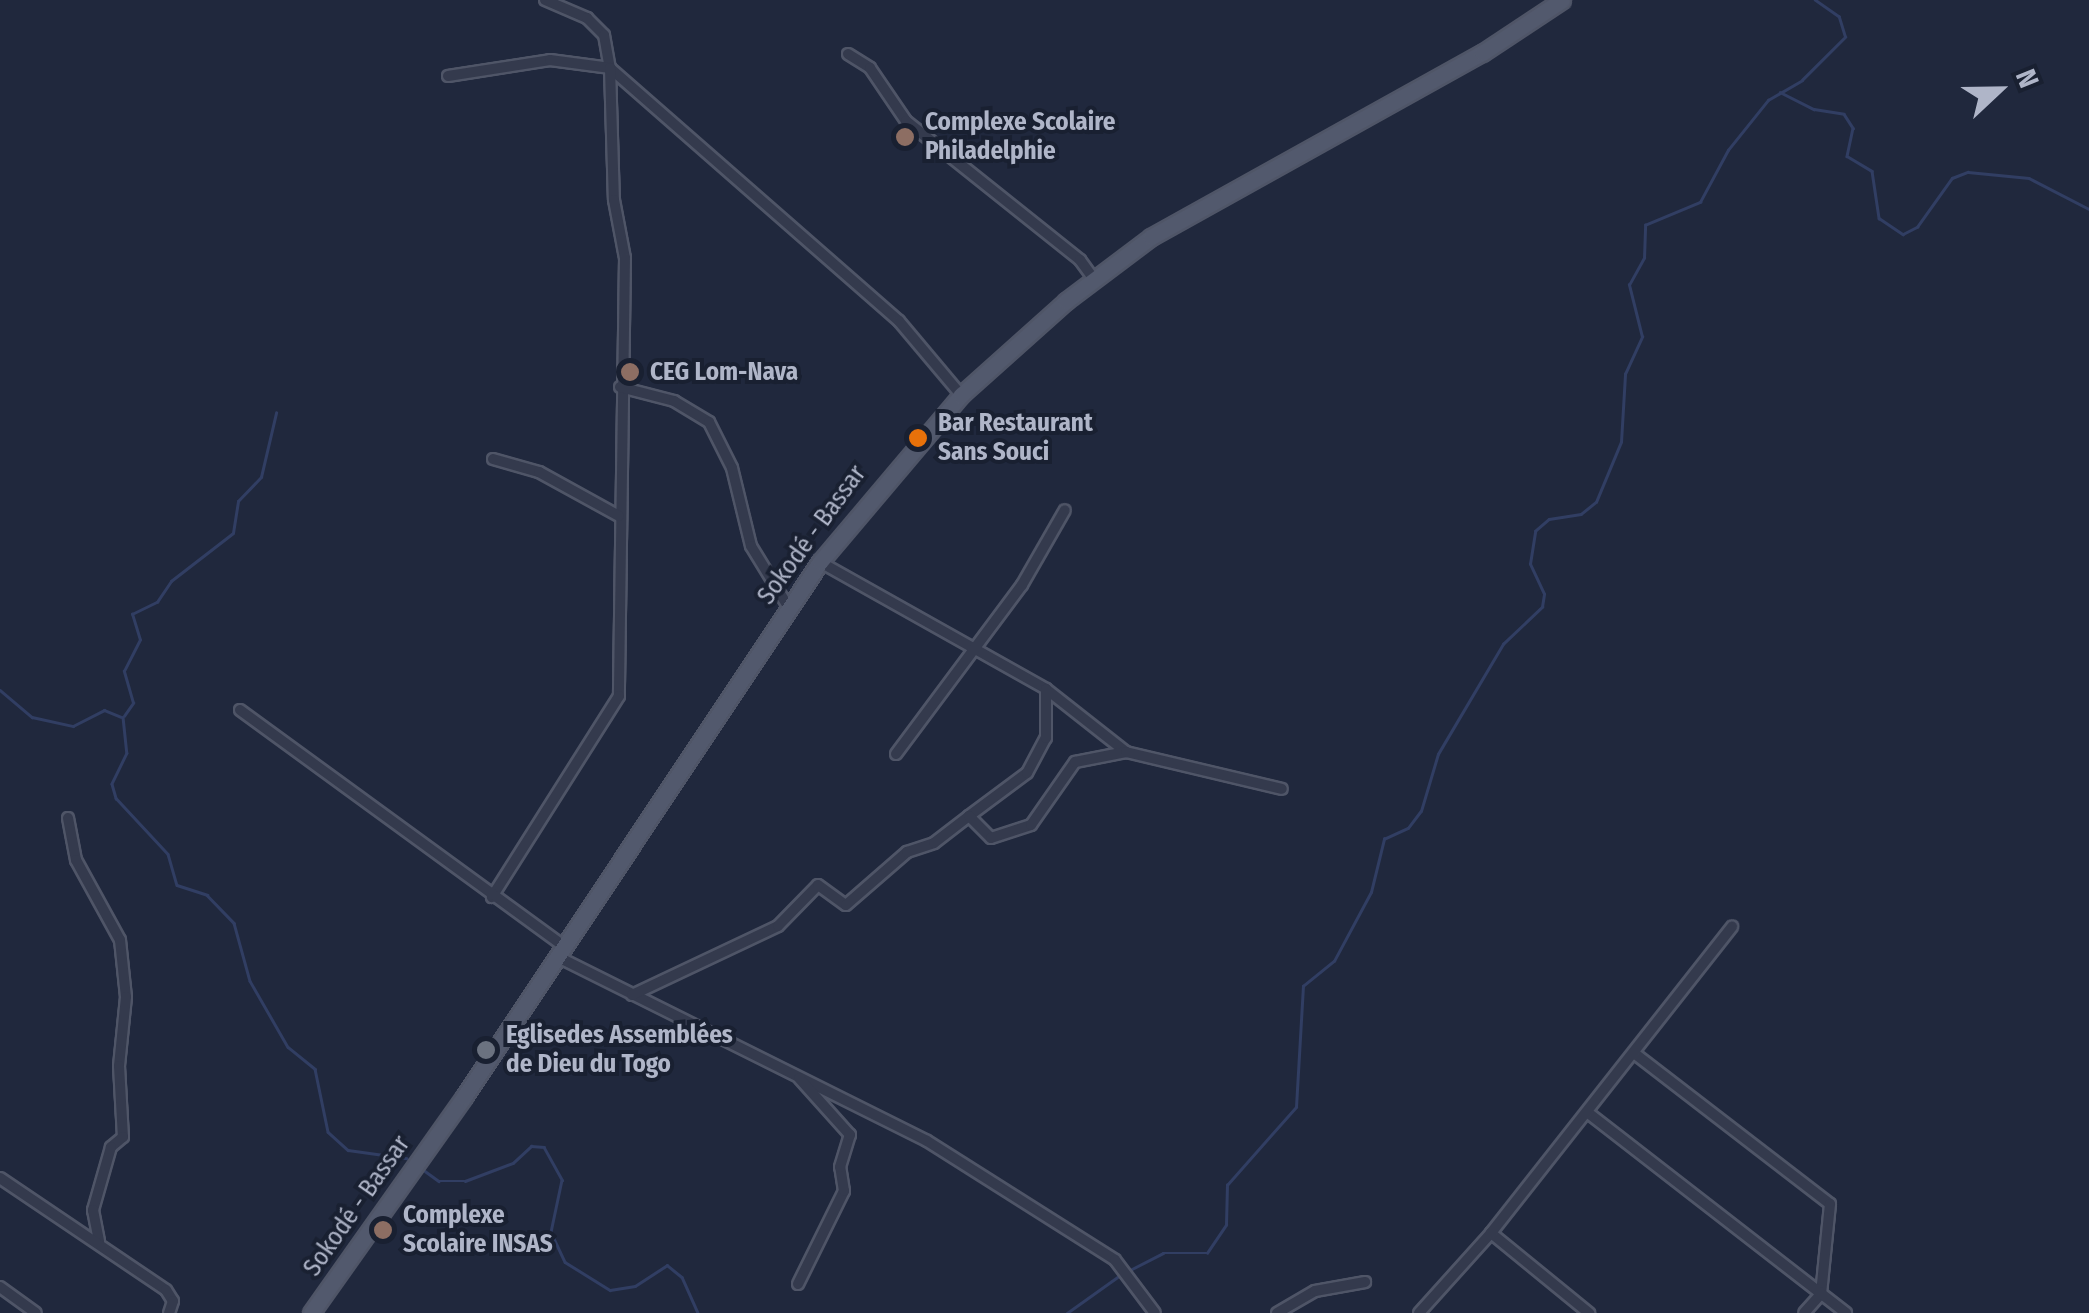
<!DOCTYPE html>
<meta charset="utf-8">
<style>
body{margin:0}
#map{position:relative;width:2089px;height:1313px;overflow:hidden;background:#20283d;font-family:"Fira Sans Condensed",sans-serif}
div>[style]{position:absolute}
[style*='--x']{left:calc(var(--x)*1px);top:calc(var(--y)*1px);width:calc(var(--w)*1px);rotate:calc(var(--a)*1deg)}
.stream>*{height:2.5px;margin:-1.25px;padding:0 1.25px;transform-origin:1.25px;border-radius:1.25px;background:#313e63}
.roads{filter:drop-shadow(2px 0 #4f5567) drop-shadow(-2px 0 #4f5567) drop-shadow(0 2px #4f5567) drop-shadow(0 -2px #4f5567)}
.street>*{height:10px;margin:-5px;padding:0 5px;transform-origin:5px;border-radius:5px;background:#343a4d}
.primary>*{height:15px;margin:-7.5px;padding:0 7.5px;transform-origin:7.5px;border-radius:7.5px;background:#52596d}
.dots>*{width:28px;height:28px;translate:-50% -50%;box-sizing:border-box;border:5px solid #192031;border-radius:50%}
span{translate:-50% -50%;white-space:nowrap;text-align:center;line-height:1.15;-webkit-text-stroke:8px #192031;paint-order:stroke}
.poi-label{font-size:25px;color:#afb5c8;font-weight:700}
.left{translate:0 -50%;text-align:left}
.street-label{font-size:25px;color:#afb5c8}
.north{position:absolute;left:1949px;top:40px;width:100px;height:100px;-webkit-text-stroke:8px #192031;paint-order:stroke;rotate:68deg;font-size:28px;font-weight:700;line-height:40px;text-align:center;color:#afb5c8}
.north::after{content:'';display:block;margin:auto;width:35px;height:45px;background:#afb5c8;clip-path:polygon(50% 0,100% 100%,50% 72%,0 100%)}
</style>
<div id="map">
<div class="stream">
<i style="--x:1780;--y:92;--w:38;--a:27"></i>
<i style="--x:1814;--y:109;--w:30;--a:9"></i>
<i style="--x:1844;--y:114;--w:17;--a:57"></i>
<i style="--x:1853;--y:128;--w:29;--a:102"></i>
<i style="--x:1847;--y:156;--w:29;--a:31"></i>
<i style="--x:1872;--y:171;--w:48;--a:81.5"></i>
<i style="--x:1879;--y:218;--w:29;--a:34"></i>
<i style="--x:1903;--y:234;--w:16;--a:-27"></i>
<i style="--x:1917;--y:227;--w:60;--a:-54.5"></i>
<i style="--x:1952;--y:178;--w:17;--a:-21"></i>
<i style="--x:1968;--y:172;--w:61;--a:5.6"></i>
<i style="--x:2029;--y:178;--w:68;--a:27.3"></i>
<i style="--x:0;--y:690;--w:42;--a:40.2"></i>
<i style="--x:32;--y:717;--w:42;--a:12.4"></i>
<i style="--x:73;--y:726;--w:35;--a:-27"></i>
<i style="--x:104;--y:710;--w:18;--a:22"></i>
<i style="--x:124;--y:716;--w:16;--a:-55"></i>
<i style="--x:133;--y:703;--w:33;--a:-106"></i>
<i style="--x:124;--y:671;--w:35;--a:-63"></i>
<i style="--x:140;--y:640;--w:27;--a:-107"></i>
<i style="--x:132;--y:614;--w:28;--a:-26"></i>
<i style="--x:157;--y:602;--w:25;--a:-56"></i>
<i style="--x:171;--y:581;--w:78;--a:-37.7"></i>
<i style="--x:233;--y:533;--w:32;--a:-81"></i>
<i style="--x:238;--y:501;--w:33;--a:-46"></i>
<i style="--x:261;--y:477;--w:66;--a:-76.8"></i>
<i style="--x:123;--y:717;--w:36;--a:84"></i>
<i style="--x:127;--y:753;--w:34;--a:116"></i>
<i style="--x:112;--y:784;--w:15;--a:74"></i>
<i style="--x:116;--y:798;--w:76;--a:47.1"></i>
<i style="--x:168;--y:854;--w:32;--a:74"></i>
<i style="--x:177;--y:885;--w:32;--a:18"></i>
<i style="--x:207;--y:895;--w:39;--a:46"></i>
<i style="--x:234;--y:923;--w:60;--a:74.6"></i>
<i style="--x:250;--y:981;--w:76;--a:60.1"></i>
<i style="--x:288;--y:1047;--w:35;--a:39"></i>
<i style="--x:315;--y:1069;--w:64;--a:78.3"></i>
<i style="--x:328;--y:1132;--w:27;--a:42"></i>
<i style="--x:348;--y:1150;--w:59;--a:7.9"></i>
<i style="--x:425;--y:1171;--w:17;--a:36"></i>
<i style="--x:439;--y:1181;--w:26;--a:0"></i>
<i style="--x:465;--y:1181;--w:51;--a:-20.6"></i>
<i style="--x:513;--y:1163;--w:25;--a:-43"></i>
<i style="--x:531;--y:1146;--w:13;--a:4"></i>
<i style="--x:544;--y:1147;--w:38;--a:61"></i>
<i style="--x:562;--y:1180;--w:53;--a:101.9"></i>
<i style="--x:551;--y:1232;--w:33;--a:65"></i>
<i style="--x:565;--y:1262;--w:53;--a:31.9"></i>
<i style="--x:610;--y:1290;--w:25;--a:-9"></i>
<i style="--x:635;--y:1286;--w:38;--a:-33"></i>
<i style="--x:667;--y:1265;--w:19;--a:39"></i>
<i style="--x:682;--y:1277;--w:39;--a:66"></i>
<i style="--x:1130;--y:1270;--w:37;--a:-27"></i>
<i style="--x:1163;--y:1253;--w:44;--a:0"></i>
<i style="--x:1207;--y:1253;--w:34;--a:-56"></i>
<i style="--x:1226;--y:1225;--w:40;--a:-88.6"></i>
<i style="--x:1227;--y:1185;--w:104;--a:-48.5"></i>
<i style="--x:1296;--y:1107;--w:121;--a:-86.7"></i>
<i style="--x:1303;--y:986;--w:40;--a:-39"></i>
<i style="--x:1334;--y:961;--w:78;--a:-61.8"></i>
<i style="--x:1371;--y:892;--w:55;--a:-76.2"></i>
<i style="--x:1384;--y:839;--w:26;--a:-25"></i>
<i style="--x:1408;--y:828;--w:21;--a:-53"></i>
<i style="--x:1421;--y:811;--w:59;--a:-73.4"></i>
<i style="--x:1438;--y:754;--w:128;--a:-59.4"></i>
<i style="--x:1503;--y:644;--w:54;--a:-43.5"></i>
<i style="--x:1542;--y:607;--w:13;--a:-81"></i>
<i style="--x:1544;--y:594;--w:33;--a:-115"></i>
<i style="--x:1530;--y:564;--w:33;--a:-81"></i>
<i style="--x:1535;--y:531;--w:18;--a:-41"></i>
<i style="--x:1549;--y:519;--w:32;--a:-9"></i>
<i style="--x:1581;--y:514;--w:19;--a:-39"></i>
<i style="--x:1596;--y:502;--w:65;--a:-67.4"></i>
<i style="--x:1621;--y:442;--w:68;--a:-86.6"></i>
<i style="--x:1625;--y:374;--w:41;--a:-65.3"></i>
<i style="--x:1642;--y:337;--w:54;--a:-104"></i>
<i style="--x:1629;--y:285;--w:31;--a:-61"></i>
<i style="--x:1644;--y:258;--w:33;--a:-88"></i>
<i style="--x:1645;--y:225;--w:60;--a:-22.7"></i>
<i style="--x:1700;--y:202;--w:59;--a:-61.7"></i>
<i style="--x:1728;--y:150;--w:64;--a:-51.3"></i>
<i style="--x:1768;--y:100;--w:39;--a:-30"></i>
<i style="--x:1802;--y:80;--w:61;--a:-45"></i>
<i style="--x:1845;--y:37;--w:21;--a:-107"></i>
<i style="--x:1839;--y:17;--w:29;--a:-145"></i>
<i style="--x:1067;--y:1313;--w:64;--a:-35.4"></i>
</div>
<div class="roads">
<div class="street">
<i style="--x:545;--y:0;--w:46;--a:23.2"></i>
<i style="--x:587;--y:18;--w:24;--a:45"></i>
<i style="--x:604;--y:35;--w:34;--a:80"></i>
<i style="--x:610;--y:68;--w:384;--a:41.2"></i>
<i style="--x:899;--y:321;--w:97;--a:50"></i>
<i style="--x:848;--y:54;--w:26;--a:32"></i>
<i style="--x:870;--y:68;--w:64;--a:55.8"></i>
<i style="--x:906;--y:121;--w:223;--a:38.6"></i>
<i style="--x:1080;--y:260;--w:24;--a:54"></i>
<i style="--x:448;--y:76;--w:103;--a:-8.9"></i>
<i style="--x:550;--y:60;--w:61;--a:7.6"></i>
<i style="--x:610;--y:68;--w:132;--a:88.3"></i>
<i style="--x:614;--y:200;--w:59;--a:79.3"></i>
<i style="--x:625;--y:258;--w:438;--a:90.8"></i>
<i style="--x:619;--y:696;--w:238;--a:122.3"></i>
<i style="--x:620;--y:387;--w:56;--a:14.5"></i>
<i style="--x:674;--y:401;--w:41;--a:31"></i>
<i style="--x:709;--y:422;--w:51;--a:63.4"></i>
<i style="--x:732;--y:468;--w:80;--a:76.3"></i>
<i style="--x:751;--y:546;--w:73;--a:58.5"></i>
<i style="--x:493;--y:459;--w:48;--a:15.8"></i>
<i style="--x:539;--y:472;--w:91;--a:28.8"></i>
<i style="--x:820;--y:562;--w:259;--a:29.3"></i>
<i style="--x:1046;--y:689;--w:102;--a:38.2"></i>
<i style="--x:240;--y:710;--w:401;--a:36.1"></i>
<i style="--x:896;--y:754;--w:211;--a:-53.3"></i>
<i style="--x:1022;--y:585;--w:86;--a:-60.2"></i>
<i style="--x:969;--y:816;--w:72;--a:-36.6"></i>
<i style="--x:1027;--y:773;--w:40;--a:-62"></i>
<i style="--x:1046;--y:738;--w:49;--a:-90"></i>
<i style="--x:68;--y:818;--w:43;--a:79.2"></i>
<i style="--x:76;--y:860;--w:91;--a:61.2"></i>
<i style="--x:120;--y:940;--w:57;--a:84"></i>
<i style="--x:126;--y:997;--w:69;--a:95.8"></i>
<i style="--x:119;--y:1066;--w:71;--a:86.8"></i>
<i style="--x:123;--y:1137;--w:16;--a:140"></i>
<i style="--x:111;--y:1147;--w:66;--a:105.9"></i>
<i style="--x:93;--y:1210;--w:32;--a:79"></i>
<i style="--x:558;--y:957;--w:412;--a:26.5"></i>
<i style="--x:927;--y:1141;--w:222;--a:32.3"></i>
<i style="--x:1115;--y:1260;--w:66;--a:53"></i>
<i style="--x:632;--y:995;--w:161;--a:-25.3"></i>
<i style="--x:778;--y:926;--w:57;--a:-45.7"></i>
<i style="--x:818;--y:885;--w:34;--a:36"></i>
<i style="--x:846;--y:905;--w:81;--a:-41"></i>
<i style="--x:907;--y:852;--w:28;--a:-18"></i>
<i style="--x:934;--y:843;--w:44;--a:-37.6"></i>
<i style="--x:969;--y:816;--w:31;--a:45"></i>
<i style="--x:991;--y:838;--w:42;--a:-18"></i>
<i style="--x:1031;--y:825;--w:77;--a:-55.1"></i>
<i style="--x:1075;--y:762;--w:52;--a:-11.1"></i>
<i style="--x:1126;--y:752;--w:160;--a:13.3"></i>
<i style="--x:1634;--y:1053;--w:247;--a:37.6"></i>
<i style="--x:1830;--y:1204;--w:90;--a:95.7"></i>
<i style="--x:1821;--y:1294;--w:25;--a:132"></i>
<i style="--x:1587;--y:1112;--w:328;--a:37.8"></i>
<i style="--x:0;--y:1178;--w:200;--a:34"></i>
<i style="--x:166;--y:1290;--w:13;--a:58"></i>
<i style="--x:173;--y:1301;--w:13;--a:108"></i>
<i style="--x:1491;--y:1233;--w:127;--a:39.2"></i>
<i style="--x:798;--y:1284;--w:104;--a:-63.7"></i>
<i style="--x:844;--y:1191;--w:24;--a:-99"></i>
<i style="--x:840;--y:1167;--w:34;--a:-73"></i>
<i style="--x:850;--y:1135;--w:76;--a:-131.8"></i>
<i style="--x:0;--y:1287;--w:44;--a:35.8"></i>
<i style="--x:1277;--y:1313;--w:44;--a:-30.1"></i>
<i style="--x:1315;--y:1291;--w:51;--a:-10.2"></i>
<i style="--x:1419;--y:1313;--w:108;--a:-48"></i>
<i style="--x:1491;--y:1233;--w:390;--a:-51.8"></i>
</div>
<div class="primary">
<i style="--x:311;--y:1313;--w:265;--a:-54.7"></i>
<i style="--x:464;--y:1097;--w:643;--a:-56.36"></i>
<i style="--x:820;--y:562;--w:219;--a:-49.8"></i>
<i style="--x:961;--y:395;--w:141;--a:-41.8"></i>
<i style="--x:1066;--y:301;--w:106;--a:-37"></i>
<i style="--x:1151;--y:237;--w:379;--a:-29.1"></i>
<i style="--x:1482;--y:53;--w:96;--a:-33.5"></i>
</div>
</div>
<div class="dots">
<i style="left:905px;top:137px;background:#8d6e63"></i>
<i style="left:630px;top:372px;background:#8d6e63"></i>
<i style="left:918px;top:438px;background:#e8710a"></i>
<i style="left:486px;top:1050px;background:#6b7280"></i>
<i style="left:383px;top:1230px;background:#8d6e63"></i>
</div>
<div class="poi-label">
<span class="left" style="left:925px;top:137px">Complexe Scolaire<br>Philadelphie</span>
<span class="left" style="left:650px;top:372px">CEG Lom-Nava</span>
<span class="left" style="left:938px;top:438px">Bar Restaurant<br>Sans Souci</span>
<span class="left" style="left:506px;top:1050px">Eglisedes Assemblées<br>de Dieu du Togo</span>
<span class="left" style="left:403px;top:1230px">Complexe<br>Scolaire INSAS</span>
</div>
<div class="street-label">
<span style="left:812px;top:535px;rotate:-54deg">Sokodé - Bassar</span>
<span style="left:357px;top:1206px;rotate:-55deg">Sokodé - Bassar</span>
</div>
<div class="north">N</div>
</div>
